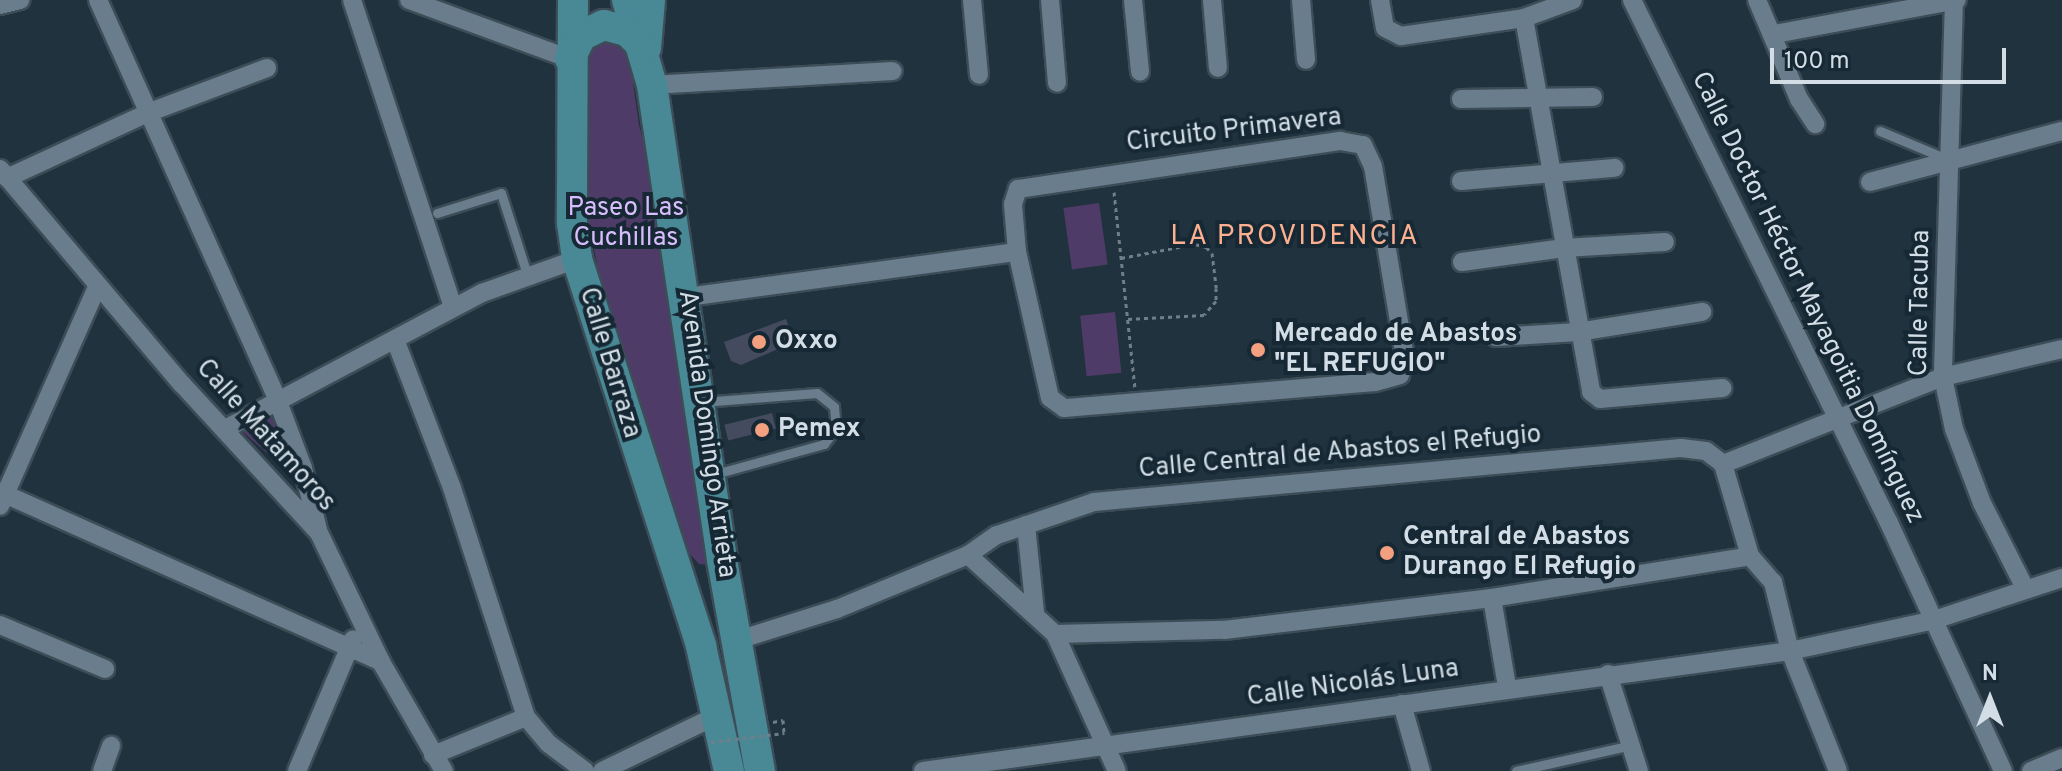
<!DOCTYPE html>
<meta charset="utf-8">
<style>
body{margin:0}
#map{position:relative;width:2062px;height:771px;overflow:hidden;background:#20323e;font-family:Overpass,sans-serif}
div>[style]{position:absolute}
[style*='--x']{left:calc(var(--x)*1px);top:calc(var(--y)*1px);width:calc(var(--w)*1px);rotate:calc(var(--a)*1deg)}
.green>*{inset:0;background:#4f3b67;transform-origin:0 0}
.building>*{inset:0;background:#454b5e;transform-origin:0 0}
.path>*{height:3px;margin-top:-1.5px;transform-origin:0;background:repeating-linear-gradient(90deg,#6f7e88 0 4px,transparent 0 8px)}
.roads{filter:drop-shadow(2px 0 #3d4d57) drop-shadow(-2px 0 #3d4d57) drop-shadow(0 2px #3d4d57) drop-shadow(0 -2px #3d4d57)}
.lane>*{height:9px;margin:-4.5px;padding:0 4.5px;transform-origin:4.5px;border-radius:4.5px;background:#697d8c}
.street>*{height:18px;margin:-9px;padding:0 9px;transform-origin:9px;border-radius:9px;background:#697d8c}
.primary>*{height:30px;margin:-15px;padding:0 15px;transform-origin:15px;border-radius:15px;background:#498895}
.path-bridge>*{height:3px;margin-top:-1.5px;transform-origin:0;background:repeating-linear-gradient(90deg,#6f7e88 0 4px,transparent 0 8px)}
.dots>*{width:22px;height:22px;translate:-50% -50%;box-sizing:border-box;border:4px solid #162834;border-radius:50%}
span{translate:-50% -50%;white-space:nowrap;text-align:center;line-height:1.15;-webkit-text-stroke:8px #162834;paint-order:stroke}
.street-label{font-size:26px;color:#d2dde5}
.park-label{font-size:26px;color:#d8bdfc}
.poi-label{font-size:26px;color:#d2dde5;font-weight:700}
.left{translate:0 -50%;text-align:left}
.neighbourhood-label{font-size:28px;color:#fdb090;letter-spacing:2px}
.north{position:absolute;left:1950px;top:659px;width:80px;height:80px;-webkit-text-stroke:6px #162834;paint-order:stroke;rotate:0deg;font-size:22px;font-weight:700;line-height:32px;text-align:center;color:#d2dde5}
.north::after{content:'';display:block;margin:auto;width:28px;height:36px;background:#d2dde5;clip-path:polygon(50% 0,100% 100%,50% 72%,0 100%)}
.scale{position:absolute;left:1770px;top:48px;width:236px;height:36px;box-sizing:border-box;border:4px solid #d2dde5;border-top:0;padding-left:10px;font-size:24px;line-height:28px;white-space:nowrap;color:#d2dde5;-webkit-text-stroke:6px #162834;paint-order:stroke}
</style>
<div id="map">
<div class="green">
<i style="clip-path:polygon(603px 35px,621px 40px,630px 60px,639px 125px,655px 182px,710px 565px,699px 564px,688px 552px,604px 299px,588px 219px,590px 44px)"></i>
<i style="left:1099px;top:203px;width:62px;height:36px;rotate:82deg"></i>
<i style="left:1115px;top:312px;width:61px;height:35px;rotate:84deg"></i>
<i style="clip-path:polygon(278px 410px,308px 489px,237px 427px)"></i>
</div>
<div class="building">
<i style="clip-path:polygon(786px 319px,794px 342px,741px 365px,731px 361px,724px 342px)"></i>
<i style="left:772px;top:413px;width:16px;height:49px;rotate:76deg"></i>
</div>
<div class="path">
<i style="--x:1114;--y:192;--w:197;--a:83.9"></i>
<i style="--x:1121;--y:258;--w:75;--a:-10.7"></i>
<i style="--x:1195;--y:244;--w:11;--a:15"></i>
<i style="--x:1206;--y:247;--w:8;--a:45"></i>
<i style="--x:1212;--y:253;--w:35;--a:83"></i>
<i style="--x:1216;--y:288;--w:13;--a:90"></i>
<i style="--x:1216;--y:301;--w:18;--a:131"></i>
<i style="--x:1204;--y:315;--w:77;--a:177"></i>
<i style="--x:773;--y:722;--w:10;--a:-11"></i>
<i style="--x:783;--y:720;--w:13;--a:86"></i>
</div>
<div class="roads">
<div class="lane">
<i style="--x:1880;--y:131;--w:73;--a:22.7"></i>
<i style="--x:437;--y:213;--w:67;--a:-17.4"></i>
<i style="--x:501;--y:193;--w:88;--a:72.2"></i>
<i style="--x:702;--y:402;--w:115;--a:-4.5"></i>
<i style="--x:817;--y:393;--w:22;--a:39"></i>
<i style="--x:834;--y:407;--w:21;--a:85"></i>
<i style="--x:836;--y:428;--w:20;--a:127"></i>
<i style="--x:824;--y:444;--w:113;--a:164.6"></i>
<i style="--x:1516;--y:771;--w:118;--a:-12.7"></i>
</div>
<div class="street">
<i style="--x:98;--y:0;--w:437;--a:65.8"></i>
<i style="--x:277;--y:399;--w:74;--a:69.4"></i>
<i style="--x:303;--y:468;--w:64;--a:76.4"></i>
<i style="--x:352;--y:0;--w:324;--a:71.8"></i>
<i style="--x:409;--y:0;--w:171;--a:20.1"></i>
<i style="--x:972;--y:0;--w:75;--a:84.7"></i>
<i style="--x:1050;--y:0;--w:83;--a:85.2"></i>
<i style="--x:1133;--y:0;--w:72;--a:84.4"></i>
<i style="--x:1212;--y:0;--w:68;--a:85"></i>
<i style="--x:1301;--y:0;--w:60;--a:85.2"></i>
<i style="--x:1380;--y:0;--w:28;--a:80"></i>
<i style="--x:1385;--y:28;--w:18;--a:27"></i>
<i style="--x:1401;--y:36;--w:124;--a:-8.3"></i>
<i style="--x:1524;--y:18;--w:52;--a:-20.2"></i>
<i style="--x:1632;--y:0;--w:583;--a:63.83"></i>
<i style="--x:1889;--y:523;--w:273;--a:65.3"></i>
<i style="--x:1757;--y:0;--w:108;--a:67"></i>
<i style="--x:1799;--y:99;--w:30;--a:57"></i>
<i style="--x:1954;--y:0;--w:377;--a:91.7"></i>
<i style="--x:1943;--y:377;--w:53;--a:78.1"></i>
<i style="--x:1954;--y:429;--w:79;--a:69.3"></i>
<i style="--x:1982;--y:503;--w:97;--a:63.2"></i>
<i style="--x:0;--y:5;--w:21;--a:-14"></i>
<i style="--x:1524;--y:18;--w:380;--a:79.8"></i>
<i style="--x:1591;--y:392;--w:11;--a:38"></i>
<i style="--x:1600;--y:399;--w:123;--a:-5.1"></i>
<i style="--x:1775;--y:34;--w:185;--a:-10.6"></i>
<i style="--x:652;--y:85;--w:241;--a:-3.3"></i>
<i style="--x:1461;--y:99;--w:132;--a:-0.9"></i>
<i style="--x:1340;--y:141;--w:23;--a:10"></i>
<i style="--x:1363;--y:145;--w:23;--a:65"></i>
<i style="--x:1373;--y:166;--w:189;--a:80.5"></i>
<i style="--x:1404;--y:352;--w:23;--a:100"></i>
<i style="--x:1400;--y:375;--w:26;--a:164"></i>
<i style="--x:1375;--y:382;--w:312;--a:175.2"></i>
<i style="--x:1064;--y:408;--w:17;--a:-144"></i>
<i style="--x:1050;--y:398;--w:150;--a:-102.7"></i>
<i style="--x:1017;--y:252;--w:48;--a:-94.8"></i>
<i style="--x:1013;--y:204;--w:16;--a:-72"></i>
<i style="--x:1018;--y:189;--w:326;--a:-8.5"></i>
<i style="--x:0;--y:169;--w:282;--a:49.8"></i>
<i style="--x:182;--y:384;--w:202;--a:47.4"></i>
<i style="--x:319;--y:533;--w:143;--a:64.3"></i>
<i style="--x:381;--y:662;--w:126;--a:60"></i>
<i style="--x:7;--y:178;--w:157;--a:-24.8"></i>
<i style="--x:150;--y:112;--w:125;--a:-20.6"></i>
<i style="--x:1461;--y:181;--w:154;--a:-4.9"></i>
<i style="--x:1870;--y:182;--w:199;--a:-14.9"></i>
<i style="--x:1462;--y:262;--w:103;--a:-7.8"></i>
<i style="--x:1564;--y:248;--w:101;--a:-3.4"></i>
<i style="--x:687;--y:297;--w:333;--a:-7.8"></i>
<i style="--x:1496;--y:337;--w:82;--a:-3.5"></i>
<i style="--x:1578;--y:332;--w:126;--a:-9.2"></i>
<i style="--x:396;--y:342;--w:156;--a:69"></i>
<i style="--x:452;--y:488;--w:241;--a:72.1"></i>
<i style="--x:526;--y:717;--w:35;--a:50"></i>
<i style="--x:549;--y:744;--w:45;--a:36.9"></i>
<i style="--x:227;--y:428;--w:289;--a:-27.9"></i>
<i style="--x:482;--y:293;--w:101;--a:-19.7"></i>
<i style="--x:1723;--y:464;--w:237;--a:-21.6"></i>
<i style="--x:1943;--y:377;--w:122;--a:-13.2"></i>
<i style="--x:1723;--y:464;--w:96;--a:73.6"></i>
<i style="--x:1750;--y:556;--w:35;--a:49"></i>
<i style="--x:1773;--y:582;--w:71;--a:76.2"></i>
<i style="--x:1790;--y:651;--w:129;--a:68.2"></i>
<i style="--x:0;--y:492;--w:417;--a:24"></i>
<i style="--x:0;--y:506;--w:240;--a:-66.1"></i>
<i style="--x:1026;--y:525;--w:87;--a:84.1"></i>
<i style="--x:968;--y:555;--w:118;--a:42.2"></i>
<i style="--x:1055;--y:634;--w:150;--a:65.7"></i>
<i style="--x:1492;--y:598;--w:90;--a:80.4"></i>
<i style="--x:0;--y:625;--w:114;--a:22.7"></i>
<i style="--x:1055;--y:634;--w:169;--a:-1.4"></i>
<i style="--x:1224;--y:630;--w:270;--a:-6.8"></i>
<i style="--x:1492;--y:598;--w:261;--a:-9.2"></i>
<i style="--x:738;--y:640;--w:104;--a:-17.4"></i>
<i style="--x:837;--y:609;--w:142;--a:-22.4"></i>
<i style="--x:968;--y:555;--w:35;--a:-35"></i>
<i style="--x:997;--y:535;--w:102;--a:-18.8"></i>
<i style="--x:1094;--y:502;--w:589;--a:-5.26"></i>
<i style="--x:1681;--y:448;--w:25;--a:7"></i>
<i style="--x:1706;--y:451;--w:21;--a:37"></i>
<i style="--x:1608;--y:674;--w:102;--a:72.3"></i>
<i style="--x:1402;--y:704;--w:70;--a:74.2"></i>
<i style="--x:433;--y:755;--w:100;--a:-22.2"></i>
<i style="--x:102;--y:771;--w:27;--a:-70"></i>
<i style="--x:297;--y:771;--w:143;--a:-67"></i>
<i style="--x:602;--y:771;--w:129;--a:-25.8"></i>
<i style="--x:923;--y:771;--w:875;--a:-7.88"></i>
<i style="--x:1790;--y:651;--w:147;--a:-12.1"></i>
<i style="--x:1934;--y:620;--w:135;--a:-18.2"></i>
<i style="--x:2031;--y:771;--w:34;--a:-23"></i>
</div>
<div class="primary">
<i style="--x:573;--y:0;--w:223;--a:90.3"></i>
<i style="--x:572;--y:223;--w:36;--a:82"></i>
<i style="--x:577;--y:259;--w:406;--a:72.2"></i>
<i style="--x:701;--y:646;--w:128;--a:77.4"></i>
<i style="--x:627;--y:0;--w:89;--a:73.6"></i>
<i style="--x:652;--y:85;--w:480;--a:81.6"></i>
<i style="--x:722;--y:560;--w:214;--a:79.8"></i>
<i style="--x:646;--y:48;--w:48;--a:-85.2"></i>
<i style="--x:570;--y:59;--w:25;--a:-64"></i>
<i style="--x:581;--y:36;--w:25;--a:-26"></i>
<i style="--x:604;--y:25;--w:24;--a:15"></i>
<i style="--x:627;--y:31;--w:24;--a:45"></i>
</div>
</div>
<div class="path-bridge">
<i style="--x:711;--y:742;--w:74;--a:-7"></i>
</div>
<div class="dots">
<i style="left:759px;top:342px;background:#f2a07f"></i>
<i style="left:1258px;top:350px;background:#f2a07f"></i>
<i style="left:762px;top:430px;background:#f2a07f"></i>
<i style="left:1387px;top:553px;background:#f2a07f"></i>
</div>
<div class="street-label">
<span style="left:1234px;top:131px;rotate:-7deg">Circuito Primavera</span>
<span style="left:1807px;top:298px;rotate:64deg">Calle Doctor Héctor Mayagoitia Domínguez</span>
<span style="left:1921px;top:303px;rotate:-89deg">Calle Tacuba</span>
<span style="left:609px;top:363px;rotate:73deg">Calle Barraza</span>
<span style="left:706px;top:434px;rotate:82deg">Avenida Domingo Arrieta</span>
<span style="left:265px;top:436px;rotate:48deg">Calle Matamoros</span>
<span style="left:1340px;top:453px;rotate:-5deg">Calle Central de Abastos el Refugio</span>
<span style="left:1353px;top:684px;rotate:-8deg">Calle Nicolás Luna</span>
</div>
<div class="park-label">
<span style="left:626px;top:224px">Paseo Las<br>Cuchillas</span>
</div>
<div class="poi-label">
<span class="left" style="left:1274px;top:350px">Mercado de Abastos<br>"EL REFUGIO"</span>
<span class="left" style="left:775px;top:342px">Oxxo</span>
<span class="left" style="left:778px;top:430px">Pemex</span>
<span class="left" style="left:1403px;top:553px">Central de Abastos<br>Durango El Refugio</span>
</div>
<div class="neighbourhood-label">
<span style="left:1295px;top:237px">LA PROVIDENCIA</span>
</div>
<div class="north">N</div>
<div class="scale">100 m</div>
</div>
